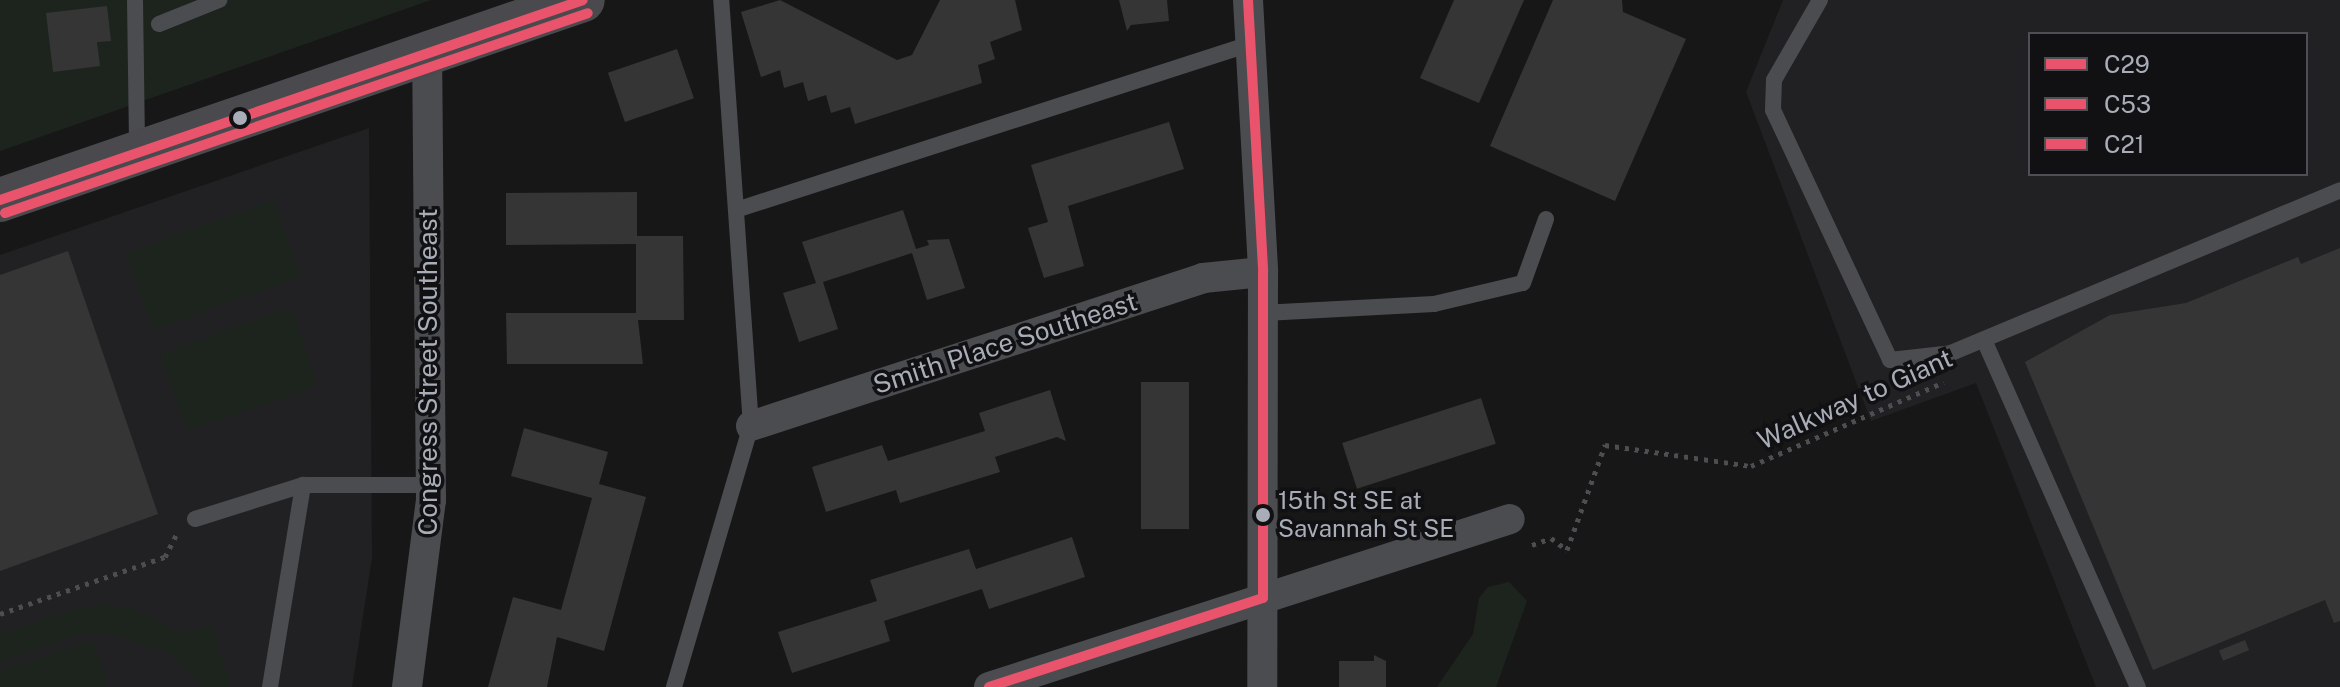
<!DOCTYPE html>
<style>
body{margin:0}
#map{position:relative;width:2340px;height:687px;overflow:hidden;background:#171717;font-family:"Public Sans",sans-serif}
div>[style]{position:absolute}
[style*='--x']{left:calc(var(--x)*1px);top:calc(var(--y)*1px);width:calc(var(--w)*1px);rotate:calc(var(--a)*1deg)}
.built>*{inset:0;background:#212123}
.green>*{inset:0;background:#1d241e;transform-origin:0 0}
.building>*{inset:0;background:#353536;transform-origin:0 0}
.path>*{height:5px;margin-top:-2.5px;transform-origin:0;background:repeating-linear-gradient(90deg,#4d4e52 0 4px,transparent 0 10px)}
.service>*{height:16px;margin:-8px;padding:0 8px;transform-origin:8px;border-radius:8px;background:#4b4c50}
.minor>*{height:30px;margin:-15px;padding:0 15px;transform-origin:15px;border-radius:15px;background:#4b4c50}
.secondary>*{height:44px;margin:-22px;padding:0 22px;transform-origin:22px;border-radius:22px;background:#4a4a4e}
.bus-1>*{height:10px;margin:-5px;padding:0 5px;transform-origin:5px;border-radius:5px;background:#e9536b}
.bus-2>*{height:10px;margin:-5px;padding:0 5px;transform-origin:5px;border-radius:5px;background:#e9536b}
.bus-3>*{height:10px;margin:-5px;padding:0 5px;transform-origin:5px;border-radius:5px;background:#e9536b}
.dots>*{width:22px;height:22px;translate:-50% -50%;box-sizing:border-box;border:4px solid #111113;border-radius:50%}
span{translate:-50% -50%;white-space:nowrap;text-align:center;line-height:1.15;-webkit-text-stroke:7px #111113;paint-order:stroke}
.bus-label{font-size:24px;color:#a8adb8}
.left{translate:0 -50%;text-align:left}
.street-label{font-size:26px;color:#a8adb8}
.legend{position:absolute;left:2028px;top:32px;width:280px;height:144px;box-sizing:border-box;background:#111113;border:2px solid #4d4f55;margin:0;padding:10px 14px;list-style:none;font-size:24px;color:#a8adb8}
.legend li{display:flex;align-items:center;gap:16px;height:40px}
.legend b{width:40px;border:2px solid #4d4f55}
</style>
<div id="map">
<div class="built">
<i style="clip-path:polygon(evenodd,1783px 0,2340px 0,2340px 687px,2096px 687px,1976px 383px,1871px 421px,1746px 92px,1783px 0,2030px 34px,2306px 34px,2306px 174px,2030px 174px,2030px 34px)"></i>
<i style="clip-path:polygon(369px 128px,372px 558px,352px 687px,0 687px,0 255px)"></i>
</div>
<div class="green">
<i style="clip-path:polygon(0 0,431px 0,0 151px)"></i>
<i style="left:273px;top:200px;width:81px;height:157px;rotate:70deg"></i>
<i style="left:291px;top:308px;width:82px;height:138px;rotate:71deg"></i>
<i style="clip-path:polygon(1509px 582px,1527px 601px,1496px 687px,1437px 687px,1473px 634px,1479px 598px,1488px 587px)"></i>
<i style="clip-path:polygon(103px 606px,132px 608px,184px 634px,211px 624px,232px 687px,205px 687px,167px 651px,105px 633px,75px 636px,0 662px,0 634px,79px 607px)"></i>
<i style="clip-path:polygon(93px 639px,110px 687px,0 687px,0 671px)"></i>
</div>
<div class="building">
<i style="clip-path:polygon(780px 0,897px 60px,912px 55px,940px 0,1015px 0,1022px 30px,990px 42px,995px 59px,978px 65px,982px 83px,855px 124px,850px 107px,831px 113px,826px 95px,808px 101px,803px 82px,784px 88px,780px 70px,761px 77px,741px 12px)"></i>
<i style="clip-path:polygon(1119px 0,1167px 0,1169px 21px,1131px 25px,1127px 31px)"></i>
<i style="clip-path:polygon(1454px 0,1524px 0,1479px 103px,1420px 78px)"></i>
<i style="clip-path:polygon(1553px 0,1622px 0,1623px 12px,1686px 39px,1615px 201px,1490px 146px)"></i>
<i style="clip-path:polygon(107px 6px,111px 41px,97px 42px,100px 66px,53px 72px,46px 13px)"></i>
<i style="left:677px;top:49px;width:52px;height:73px;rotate:71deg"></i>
<i style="clip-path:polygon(1169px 122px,1184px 169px,1068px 206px,1084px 266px,1044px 278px,1028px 228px,1048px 222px,1031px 165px)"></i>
<i style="clip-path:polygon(637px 192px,637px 236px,683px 236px,684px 320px,638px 320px,643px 364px,507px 364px,506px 313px,636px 313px,636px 244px,506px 245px,506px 193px)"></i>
<i style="clip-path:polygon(903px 210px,916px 249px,929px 245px,927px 240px,949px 239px,965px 288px,927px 300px,912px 253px,823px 282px,838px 329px,799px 342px,783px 293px,816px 283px,802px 242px)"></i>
<i style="clip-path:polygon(2340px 248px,2340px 621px,2334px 623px,2325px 600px,2153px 670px,2025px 362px,2110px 315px,2186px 303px,2298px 257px,2301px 264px)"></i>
<i style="clip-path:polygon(68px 251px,158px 514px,0 571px,0 275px)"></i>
<i style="left:1141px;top:382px;width:48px;height:147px"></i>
<i style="clip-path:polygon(1050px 390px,1066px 441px,1057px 437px,995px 457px,1000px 472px,900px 503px,896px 490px,826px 512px,812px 467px,882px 445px,888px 461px,985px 431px,979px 413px)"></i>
<i style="left:1481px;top:398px;width:48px;height:146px;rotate:72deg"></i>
<i style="clip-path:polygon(524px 428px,608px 452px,599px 484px,646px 497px,604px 651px,557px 637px,547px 687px,488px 687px,513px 597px,561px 610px,592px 498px,511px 476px)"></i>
<i style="clip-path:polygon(1072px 537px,1085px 577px,989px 609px,982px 589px,884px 621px,890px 641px,792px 673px,778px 632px,877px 601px,870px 580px,969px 549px,976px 569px)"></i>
<i style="left:2245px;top:640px;width:11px;height:28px;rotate:68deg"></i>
<i style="clip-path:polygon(1374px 655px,1386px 661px,1386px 687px,1339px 687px,1339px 661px,1374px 661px)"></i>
</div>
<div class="path">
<i style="--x:1532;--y:545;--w:20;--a:-20"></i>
<i style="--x:1551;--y:538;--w:20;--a:37"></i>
<i style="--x:1567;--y:550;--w:112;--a:-70.1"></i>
<i style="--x:1605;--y:445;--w:148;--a:8.2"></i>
<i style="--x:1751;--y:466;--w:210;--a:-23.5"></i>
<i style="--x:0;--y:614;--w:175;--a:-19.1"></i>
<i style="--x:165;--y:557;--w:25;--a:-63"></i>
</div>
<div class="service">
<i style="--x:135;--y:0;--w:150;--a:89.2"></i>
<i style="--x:1820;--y:0;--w:92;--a:119.9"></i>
<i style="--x:1774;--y:80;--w:30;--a:92"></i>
<i style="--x:1773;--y:110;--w:276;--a:64.9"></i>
<i style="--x:1890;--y:360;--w:61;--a:-6.5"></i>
<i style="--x:1951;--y:353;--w:422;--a:-22.7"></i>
<i style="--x:159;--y:24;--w:65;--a:-21.8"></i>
<i style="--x:736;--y:210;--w:543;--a:-17.9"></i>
<i style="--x:1263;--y:313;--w:171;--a:-3"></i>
<i style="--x:1434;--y:304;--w:91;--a:-13.3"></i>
<i style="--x:1523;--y:283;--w:68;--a:-70.2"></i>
<i style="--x:1984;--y:340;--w:380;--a:66.1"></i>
<i style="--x:195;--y:519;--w:113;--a:-17.5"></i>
<i style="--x:270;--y:687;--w:205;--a:-80.7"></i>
<i style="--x:303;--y:485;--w:128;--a:0"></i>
<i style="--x:674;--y:687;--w:272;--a:-73.6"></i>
<i style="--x:751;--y:426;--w:427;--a:-94"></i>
</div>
<div class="minor">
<i style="--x:1248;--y:0;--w:272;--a:86.8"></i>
<i style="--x:1263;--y:272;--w:415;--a:90.1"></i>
<i style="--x:751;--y:426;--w:476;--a:-18.1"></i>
<i style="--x:1203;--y:278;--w:60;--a:-5.7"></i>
<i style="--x:407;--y:687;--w:189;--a:-82.7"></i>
<i style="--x:431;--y:500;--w:445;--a:-90.5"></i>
<i style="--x:989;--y:687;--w:547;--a:-17.87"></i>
</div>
<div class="secondary">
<i style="--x:0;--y:200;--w:616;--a:-18.93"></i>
</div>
<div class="bus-1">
<i style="--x:1248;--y:0;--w:272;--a:86.8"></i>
<i style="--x:1263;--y:272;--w:326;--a:90"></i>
<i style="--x:989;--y:687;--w:288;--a:-18"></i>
</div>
<div class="bus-2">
<i style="--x:0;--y:200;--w:616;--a:-18.93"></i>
</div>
<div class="bus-3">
<i style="--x:5;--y:213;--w:616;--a:-18.93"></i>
</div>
<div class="dots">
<i style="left:240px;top:118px;background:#a8adb8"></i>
<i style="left:1263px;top:515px;background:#a8adb8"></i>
</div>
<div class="bus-label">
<span class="left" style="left:1278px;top:515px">15th St SE at<br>Savannah St SE</span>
</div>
<div class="street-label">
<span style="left:1005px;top:343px;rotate:-18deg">Smith Place Southeast</span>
<span style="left:428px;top:372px;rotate:-90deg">Congress Street Southeast</span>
<span style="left:1855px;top:399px;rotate:-24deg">Walkway to Giant</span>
</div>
<ul class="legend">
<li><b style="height:10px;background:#e9536b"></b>C29</li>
<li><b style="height:10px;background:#e9536b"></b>C53</li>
<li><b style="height:10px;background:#e9536b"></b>C21</li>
</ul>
</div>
